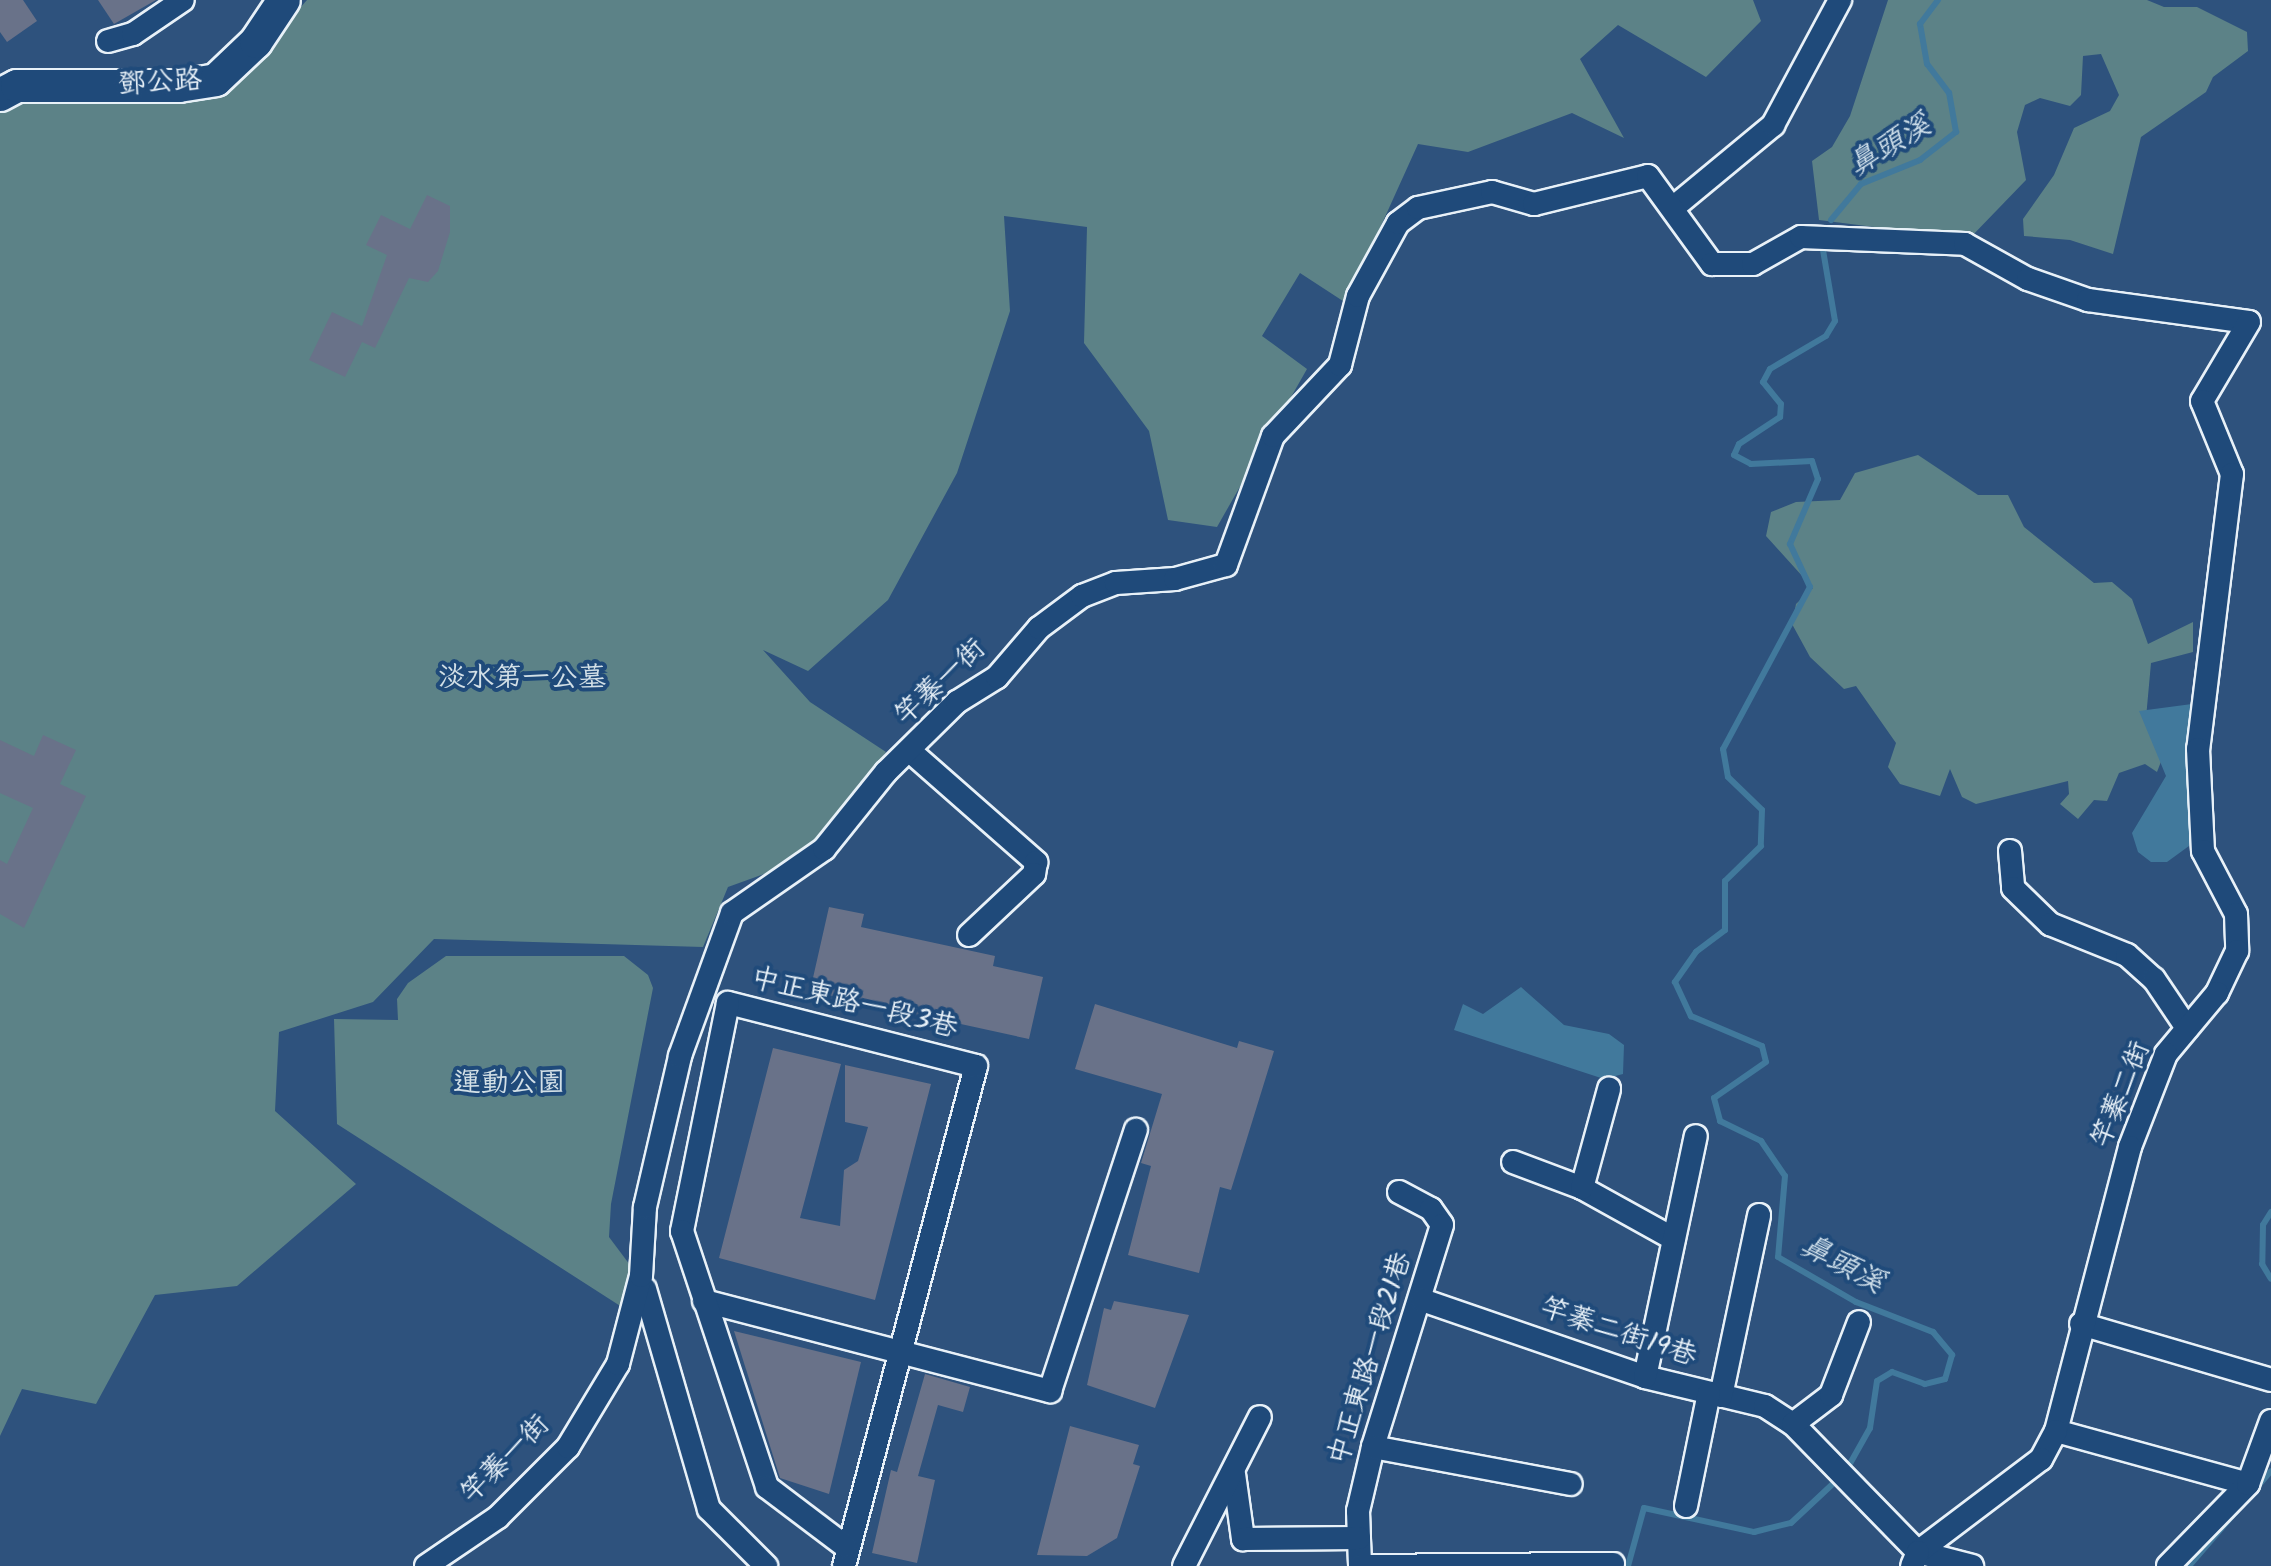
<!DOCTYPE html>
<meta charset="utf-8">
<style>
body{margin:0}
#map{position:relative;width:2271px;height:1566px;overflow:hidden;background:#2e527d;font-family:Kalam,"LXGW WenKai TC",sans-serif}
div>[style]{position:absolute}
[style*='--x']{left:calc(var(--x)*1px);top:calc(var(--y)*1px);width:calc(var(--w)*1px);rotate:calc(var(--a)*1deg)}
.green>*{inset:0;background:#5c8287}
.water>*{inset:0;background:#41799c}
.stream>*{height:6px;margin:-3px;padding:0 3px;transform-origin:3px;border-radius:3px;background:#41799c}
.building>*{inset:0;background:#697289}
.roads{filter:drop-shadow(2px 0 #e8f1f8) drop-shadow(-2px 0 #e8f1f8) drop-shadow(0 2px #e8f1f8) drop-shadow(0 -2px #e8f1f8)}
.street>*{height:22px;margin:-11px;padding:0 11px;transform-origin:11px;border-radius:11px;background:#1f4a7a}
.secondary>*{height:32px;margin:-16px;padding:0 16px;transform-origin:16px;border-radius:16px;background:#1f4a7a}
span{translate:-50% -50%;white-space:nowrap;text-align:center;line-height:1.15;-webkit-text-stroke:8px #1f4a7a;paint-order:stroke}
.street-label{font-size:28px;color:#e8f1f8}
.park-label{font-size:28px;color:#d3e0e7}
.water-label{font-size:30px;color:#cfdfea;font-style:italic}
</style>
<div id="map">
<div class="green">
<i style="clip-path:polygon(307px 0,1753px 0,1761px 21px,1706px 77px,1618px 25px,1580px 59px,1624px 138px,1572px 113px,1468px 152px,1418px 144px,1346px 303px,1300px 273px,1262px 336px,1307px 369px,1217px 527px,1168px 520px,1149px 431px,1084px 343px,1087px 227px,1004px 216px,1010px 311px,957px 473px,888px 600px,808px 671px,763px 650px,810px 702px,886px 752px,831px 827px,783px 867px,728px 887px,703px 947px,434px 939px,373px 1002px,279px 1032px,275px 1111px,356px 1184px,237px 1286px,155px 1295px,96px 1404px,22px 1389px,0 1436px,0 112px,22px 97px,221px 97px)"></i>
<i style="clip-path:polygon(1888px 0,2147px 0,2164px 7px,2197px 7px,2247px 32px,2248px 51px,2213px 77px,2206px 92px,2141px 137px,2113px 254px,2070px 240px,2024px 236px,2023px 219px,2054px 175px,2074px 128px,2110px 111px,2119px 95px,2101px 54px,2083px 56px,2081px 95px,2070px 106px,2040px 98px,2025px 105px,2017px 132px,2026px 180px,1969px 239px,1819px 220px,1812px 161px,1832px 147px,1850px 116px)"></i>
<i style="clip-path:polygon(1918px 455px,1978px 495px,2008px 495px,2024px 527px,2094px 583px,2112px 582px,2132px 599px,2148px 644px,2193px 622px,2193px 652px,2151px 663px,2146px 718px,2162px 759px,2157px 772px,2145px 764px,2119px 773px,2107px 801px,2094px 800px,2078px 819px,2060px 804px,2069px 794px,2068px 781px,1976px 804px,1962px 797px,1950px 769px,1940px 796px,1900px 784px,1888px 767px,1896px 743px,1856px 686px,1844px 689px,1810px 657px,1792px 624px,1796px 604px,1813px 588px,1766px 536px,1771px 512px,1796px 502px,1840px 500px,1855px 473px)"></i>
<i style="clip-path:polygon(446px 956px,624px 956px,648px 975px,653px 988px,611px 1204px,609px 1237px,630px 1265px,625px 1309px,337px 1124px,334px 1019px,398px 1020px,397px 999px,408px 983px)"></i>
</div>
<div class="water">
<i style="clip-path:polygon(2192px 704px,2189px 846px,2167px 862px,2151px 862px,2138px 852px,2132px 833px,2166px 776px,2139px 711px)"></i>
<i style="clip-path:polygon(1521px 987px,1564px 1025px,1609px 1034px,1624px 1045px,1623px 1074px,1604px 1079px,1454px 1030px,1463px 1004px,1483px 1014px)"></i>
</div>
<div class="stream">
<i style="--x:1831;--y:220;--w:47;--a:-50.2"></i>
<i style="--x:1861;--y:184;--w:64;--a:-22.1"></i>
<i style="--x:1920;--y:160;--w:46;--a:-37.9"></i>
<i style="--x:1956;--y:132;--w:40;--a:-100"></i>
<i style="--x:1949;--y:93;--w:36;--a:-127"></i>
<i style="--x:1927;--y:64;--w:41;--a:-99.9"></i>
<i style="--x:1920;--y:24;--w:30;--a:-53"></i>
<i style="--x:1823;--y:250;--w:72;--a:80.4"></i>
<i style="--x:1835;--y:321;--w:17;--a:121"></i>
<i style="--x:1826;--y:336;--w:65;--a:149.5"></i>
<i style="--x:1770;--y:369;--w:15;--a:118"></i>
<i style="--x:1763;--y:382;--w:28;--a:51"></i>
<i style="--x:1781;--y:404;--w:13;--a:94"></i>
<i style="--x:1780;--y:417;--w:49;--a:146.6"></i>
<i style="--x:1739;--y:444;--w:12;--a:114"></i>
<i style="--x:1734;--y:455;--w:19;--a:28"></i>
<i style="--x:1751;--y:464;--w:61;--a:-2.8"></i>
<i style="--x:1812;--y:461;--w:19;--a:72"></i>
<i style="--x:1818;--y:479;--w:71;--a:113.3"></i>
<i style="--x:1790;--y:544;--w:47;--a:65.1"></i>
<i style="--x:1810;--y:587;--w:184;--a:118.2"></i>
<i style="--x:1723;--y:749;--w:28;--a:80"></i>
<i style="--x:1728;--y:777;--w:47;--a:44.1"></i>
<i style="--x:1762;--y:810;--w:36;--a:92"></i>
<i style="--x:1761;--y:846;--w:50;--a:135.8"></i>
<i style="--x:1725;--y:881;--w:49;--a:90"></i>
<i style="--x:1725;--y:930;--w:36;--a:143"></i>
<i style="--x:1696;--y:952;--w:37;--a:125"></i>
<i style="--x:1675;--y:982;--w:38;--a:65"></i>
<i style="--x:1691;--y:1016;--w:77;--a:22.9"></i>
<i style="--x:1762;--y:1046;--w:16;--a:76"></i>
<i style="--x:1766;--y:1062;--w:63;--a:145.3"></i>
<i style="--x:1714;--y:1098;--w:24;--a:75"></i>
<i style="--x:1720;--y:1121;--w:46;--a:26"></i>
<i style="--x:1761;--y:1141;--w:42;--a:55.6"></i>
<i style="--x:1785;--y:1176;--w:81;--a:94.9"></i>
<i style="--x:1778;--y:1257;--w:90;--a:30"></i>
<i style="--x:1856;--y:1302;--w:83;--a:21.3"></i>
<i style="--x:1933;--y:1332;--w:30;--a:50"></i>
<i style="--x:1952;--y:1355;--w:25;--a:106"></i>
<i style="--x:1945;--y:1379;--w:21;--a:166"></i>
<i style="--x:1925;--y:1384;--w:35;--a:-160"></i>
<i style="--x:1892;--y:1372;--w:17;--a:149"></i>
<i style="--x:1877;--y:1381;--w:48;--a:98.5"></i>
<i style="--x:1870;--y:1428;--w:47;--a:119.3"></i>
<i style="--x:2271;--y:1212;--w:15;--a:122"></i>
<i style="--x:2263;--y:1225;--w:39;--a:91"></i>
<i style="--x:2262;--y:1264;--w:17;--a:59"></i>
<i style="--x:1628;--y:1566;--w:60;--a:-74.6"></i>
<i style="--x:1644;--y:1508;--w:113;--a:12.3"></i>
<i style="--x:1754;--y:1532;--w:38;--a:-14"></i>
<i style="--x:1791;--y:1523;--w:64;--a:-43.1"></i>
<i style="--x:2189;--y:1566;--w:125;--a:-49.2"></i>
</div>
<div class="building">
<i style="clip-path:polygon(0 0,23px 0,37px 21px,7px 42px,0 32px)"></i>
<i style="clip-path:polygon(98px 0,156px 0,114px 24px)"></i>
<i style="clip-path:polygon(427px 195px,450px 206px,450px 232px,438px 271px,428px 282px,409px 278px,375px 348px,362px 342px,345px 377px,309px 360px,332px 312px,362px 326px,387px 255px,366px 245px,381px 215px,410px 229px)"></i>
<i style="clip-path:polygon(43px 735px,76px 750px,60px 784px,86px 796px,24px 928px,0 914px,0 860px,7px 864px,33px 808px,0 793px,0 740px,34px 756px)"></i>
<i style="clip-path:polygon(829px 907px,864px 914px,861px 927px,995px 956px,993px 966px,1043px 977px,1029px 1039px,810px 991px)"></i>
<i style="clip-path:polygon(1095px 1004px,1237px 1048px,1239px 1041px,1274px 1051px,1231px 1190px,1220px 1187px,1199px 1273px,1128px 1255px,1151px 1166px,1141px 1163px,1162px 1094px,1075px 1069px)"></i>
<i style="clip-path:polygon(773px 1048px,841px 1064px,800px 1218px,840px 1226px,844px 1170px,858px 1161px,868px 1127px,845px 1122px,845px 1065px,931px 1084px,875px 1300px,719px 1258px)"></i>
<i style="clip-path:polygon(1114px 1301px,1189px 1315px,1155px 1408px,1087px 1385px,1104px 1308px,1111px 1310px)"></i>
<i style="clip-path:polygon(734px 1331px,861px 1362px,829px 1494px,780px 1478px)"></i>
<i style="clip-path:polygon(925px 1374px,970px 1387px,963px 1412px,938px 1405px,918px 1476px,935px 1480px,917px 1563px,872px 1553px,891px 1470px,897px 1472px)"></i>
<i style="clip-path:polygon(1070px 1426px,1139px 1445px,1133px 1464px,1140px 1466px,1117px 1538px,1087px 1556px,1037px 1555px)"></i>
</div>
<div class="roads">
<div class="street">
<i style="--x:108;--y:41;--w:26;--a:-16"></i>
<i style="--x:133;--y:34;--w:60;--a:-34.2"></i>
<i style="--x:1674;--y:207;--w:129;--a:-39.6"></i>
<i style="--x:1773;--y:125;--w:142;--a:-61.8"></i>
<i style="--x:911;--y:752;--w:167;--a:41.3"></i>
<i style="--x:1036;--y:862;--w:12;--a:99"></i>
<i style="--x:1034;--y:874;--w:89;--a:136.8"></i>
<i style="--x:2010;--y:851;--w:37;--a:85"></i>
<i style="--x:2013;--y:888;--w:52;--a:44.2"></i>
<i style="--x:2050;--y:924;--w:83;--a:21.9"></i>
<i style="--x:2127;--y:955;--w:36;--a:42"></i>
<i style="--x:2154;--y:979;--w:59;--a:56"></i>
<i style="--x:1513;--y:1162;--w:74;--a:20.6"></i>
<i style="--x:1582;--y:1188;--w:105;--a:29"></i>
<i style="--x:1582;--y:1188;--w:103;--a:-74.7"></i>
<i style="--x:1399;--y:1192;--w:36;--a:28"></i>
<i style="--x:1431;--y:1209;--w:19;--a:55"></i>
<i style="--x:1442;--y:1225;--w:232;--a:107.3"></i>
<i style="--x:1373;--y:1447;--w:66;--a:103.2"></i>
<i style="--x:1358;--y:1511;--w:55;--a:87.9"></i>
<i style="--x:1360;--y:1566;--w:253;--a:-0.5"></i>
<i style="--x:645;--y:1289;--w:229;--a:73.8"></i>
<i style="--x:709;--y:1509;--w:81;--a:45"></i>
<i style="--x:1422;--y:1300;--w:236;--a:19"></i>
<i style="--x:1645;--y:1377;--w:123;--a:13.6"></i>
<i style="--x:1765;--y:1406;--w:33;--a:33"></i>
<i style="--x:1793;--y:1424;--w:179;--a:45.7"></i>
<i style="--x:1918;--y:1552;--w:56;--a:14.5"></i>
<i style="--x:704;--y:1301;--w:358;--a:14.6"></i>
<i style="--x:1050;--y:1391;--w:275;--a:-71.8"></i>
<i style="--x:2081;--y:1324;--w:198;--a:16.4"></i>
<i style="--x:1645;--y:1377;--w:246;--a:-78.1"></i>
<i style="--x:1721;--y:1396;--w:185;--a:-78.1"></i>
<i style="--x:1793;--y:1424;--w:48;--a:-37.3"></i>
<i style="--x:1831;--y:1395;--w:78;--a:-69"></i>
<i style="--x:2056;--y:1431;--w:199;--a:15.4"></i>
<i style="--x:1373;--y:1447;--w:201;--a:10.6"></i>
<i style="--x:1234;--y:1474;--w:66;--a:82.1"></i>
<i style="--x:1243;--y:1539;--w:116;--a:-0.5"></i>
<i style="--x:1686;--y:1506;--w:115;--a:-78.5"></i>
<i style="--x:426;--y:1566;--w:87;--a:-34.2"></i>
<i style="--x:498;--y:1517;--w:99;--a:-45"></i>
<i style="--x:568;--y:1447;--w:97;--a:-58.9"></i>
<i style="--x:618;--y:1364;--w:91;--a:-75.4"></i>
<i style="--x:641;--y:1276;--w:69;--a:-86.7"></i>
<i style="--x:645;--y:1207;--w:155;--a:-76.9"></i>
<i style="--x:680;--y:1056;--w:152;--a:-70"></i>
<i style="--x:732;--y:913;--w:112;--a:-34.8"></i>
<i style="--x:824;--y:849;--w:99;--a:-51.2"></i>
<i style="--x:886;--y:772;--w:100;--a:-44.6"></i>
<i style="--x:957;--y:702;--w:47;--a:-32"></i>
<i style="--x:997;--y:677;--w:65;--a:-49.4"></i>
<i style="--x:1039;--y:628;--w:54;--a:-36.7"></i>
<i style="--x:1082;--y:596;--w:36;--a:-21"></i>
<i style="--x:1116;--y:583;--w:59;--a:-3.9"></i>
<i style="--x:1175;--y:579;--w:53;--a:-15.4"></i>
<i style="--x:1226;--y:565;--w:137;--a:-70"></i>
<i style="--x:1273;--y:436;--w:98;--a:-46.7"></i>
<i style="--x:1340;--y:365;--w:71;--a:-75.4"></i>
<i style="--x:1358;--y:296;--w:83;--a:-61.3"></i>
<i style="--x:1398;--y:223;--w:25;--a:-37"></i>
<i style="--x:1418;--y:208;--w:76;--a:-12.2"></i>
<i style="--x:1492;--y:192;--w:44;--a:15.9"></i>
<i style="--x:1534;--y:204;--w:117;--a:-13.8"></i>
<i style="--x:1648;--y:176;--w:109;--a:54"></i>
<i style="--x:1712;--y:264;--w:41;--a:0"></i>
<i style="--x:1753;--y:264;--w:55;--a:-29.4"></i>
<i style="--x:1801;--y:237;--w:164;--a:2.4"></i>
<i style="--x:1965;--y:244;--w:72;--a:29.1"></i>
<i style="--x:2028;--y:279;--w:64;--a:19.3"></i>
<i style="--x:2088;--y:300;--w:162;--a:7.8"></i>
<i style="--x:2249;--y:322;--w:92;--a:120.7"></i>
<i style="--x:2202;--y:401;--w:79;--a:67.7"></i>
<i style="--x:2232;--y:474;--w:277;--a:97"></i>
<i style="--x:2198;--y:749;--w:102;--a:87.2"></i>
<i style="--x:2203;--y:851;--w:71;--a:62.4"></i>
<i style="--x:2236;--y:914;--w:37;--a:88"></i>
<i style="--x:2237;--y:951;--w:47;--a:115.5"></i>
<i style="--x:2217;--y:993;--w:80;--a:129.9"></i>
<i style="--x:2166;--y:1054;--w:100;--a:111.2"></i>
<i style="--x:2130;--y:1147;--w:293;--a:104.6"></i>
<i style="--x:2056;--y:1431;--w:32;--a:118"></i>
<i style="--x:2041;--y:1459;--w:154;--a:142.9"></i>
<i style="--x:1918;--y:1552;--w:15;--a:113"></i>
<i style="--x:844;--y:1566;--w:517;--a:-75.21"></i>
<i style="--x:976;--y:1066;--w:256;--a:-165.7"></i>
<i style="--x:728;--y:1003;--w:233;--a:101.4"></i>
<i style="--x:682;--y:1231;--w:270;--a:71.6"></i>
<i style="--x:767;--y:1487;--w:98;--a:37.1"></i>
<i style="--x:1184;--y:1566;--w:167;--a:-63"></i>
<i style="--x:2168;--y:1566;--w:115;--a:-45.7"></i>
<i style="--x:2248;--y:1484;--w:67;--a:-69.9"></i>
</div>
<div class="secondary">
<i style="--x:0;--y:95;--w:19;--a:-28"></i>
<i style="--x:17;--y:86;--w:162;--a:0"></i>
<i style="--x:179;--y:86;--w:37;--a:-9"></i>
<i style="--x:216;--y:80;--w:55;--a:-43.5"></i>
<i style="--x:256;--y:42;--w:50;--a:-56.3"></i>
</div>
</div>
<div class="street-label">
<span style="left:160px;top:83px;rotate:-3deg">鄧公路</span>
<span style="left:941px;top:683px;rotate:-43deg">竿蓁一街</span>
<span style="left:854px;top:1004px;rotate:14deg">中正東路一段3巷</span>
<span style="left:2122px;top:1095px;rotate:-68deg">竿蓁二街</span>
<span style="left:1618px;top:1333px;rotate:18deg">竿蓁二街19巷</span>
<span style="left:1371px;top:1359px;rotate:-73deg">中正東路一段21巷</span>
<span style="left:506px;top:1460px;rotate:-45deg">竿蓁一街</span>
</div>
<div class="park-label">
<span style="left:522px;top:679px">淡水第一公墓</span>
<span style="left:509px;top:1084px">運動公園</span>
</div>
<div class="water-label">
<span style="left:1890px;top:146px;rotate:-31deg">鼻頭溪</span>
<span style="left:1842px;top:1265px;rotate:28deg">鼻頭溪</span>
</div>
</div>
